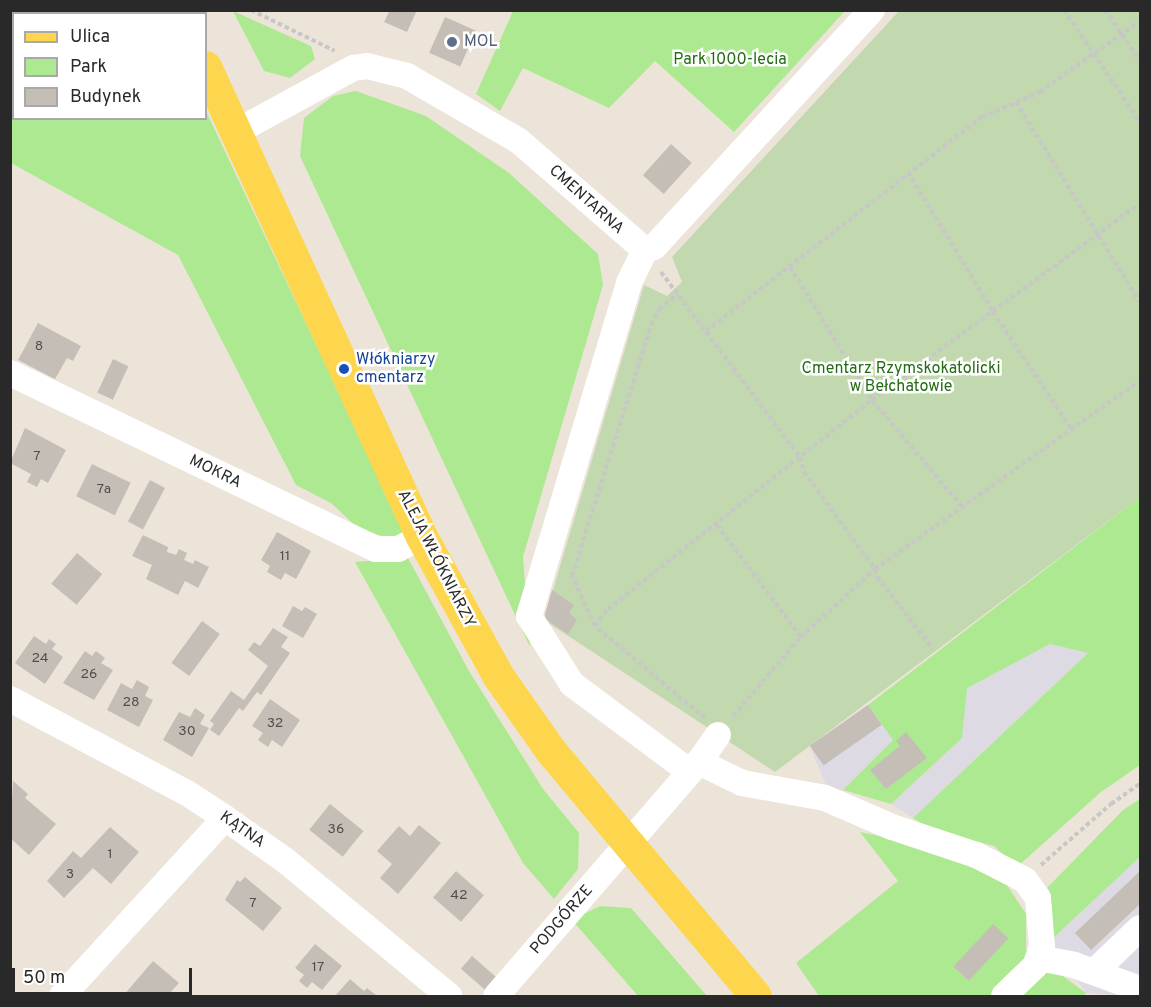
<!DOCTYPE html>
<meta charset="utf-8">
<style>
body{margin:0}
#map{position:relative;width:1151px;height:1007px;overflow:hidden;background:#ede4d9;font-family:Overpass,sans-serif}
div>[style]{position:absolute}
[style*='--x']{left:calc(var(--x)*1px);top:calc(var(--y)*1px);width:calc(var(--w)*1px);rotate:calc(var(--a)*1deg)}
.industrial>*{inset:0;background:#dddae4}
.green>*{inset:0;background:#ade990}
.cemetery>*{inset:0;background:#c2d8ae}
.building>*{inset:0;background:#c4beb6;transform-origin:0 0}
.path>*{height:4px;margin-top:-2px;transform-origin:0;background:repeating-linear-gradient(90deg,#c7c7c7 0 4.5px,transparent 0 7.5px)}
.minor>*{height:26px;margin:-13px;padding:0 13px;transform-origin:13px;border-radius:13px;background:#fff}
.major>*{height:32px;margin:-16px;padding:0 16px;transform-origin:16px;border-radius:16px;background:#fed64d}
.dots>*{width:16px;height:16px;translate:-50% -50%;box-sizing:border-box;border:3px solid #fff;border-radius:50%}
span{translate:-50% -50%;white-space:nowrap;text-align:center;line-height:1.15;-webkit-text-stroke:5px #fff;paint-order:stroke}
.number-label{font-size:14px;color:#504e4c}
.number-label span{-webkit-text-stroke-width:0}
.service-label{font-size:16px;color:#4e5e75}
.left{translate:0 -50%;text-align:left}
.park-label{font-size:16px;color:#246c13}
.street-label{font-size:16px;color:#292929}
.transit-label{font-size:16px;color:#164399}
.frame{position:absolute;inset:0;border:12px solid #292929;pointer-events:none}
.legend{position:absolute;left:12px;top:12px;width:195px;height:108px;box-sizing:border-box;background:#fff;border:2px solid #a9a9a9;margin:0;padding:8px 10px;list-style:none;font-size:18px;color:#292929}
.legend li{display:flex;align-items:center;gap:12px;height:30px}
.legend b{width:30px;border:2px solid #a9a9a9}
.scale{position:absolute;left:12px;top:968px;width:180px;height:27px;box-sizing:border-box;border:3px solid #292929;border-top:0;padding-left:8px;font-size:18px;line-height:21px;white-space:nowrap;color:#292929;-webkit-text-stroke:4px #fff;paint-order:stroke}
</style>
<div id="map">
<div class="industrial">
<i style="clip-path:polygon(1050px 644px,1088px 653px,913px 818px,891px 804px,962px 738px,966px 688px)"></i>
<i style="clip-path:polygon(868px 705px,893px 740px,843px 790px,829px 793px,810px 746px)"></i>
<i style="clip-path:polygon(1140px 857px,1140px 996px,1086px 993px,1050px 941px)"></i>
</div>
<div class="green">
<i style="clip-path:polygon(11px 11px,150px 11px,152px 13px,14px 14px,14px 118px,206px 118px,206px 111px,410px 544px,359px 529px,331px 503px,296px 485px,178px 255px,11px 163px)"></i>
<i style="clip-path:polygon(233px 11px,311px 46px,315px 59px,290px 78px,264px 71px)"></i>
<i style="clip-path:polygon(513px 11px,513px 10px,845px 11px,734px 132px,655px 61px,609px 108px,523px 68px,500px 111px,476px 94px)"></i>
<i style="clip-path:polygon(356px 91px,426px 116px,509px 173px,598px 254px,603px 285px,523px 557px,530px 647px,300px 156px,304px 118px,333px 96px)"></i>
<i style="clip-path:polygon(1140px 497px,1140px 765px,1101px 792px,1017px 867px,994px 846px,929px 829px,913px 818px,1088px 653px,1050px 644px,967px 688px,962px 738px,891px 804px,843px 790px,893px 740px,868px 705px)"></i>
<i style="clip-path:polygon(408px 558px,469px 671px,543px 789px,579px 833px,578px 869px,554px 899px,523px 863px,355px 562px)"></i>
<i style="clip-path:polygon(1140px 799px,1140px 857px,1050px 941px,1052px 907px,1045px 890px,1123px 810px)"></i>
<i style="clip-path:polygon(860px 832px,928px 846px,1005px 882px,1026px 914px,1026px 949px,1086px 993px,1084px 996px,819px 996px,796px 963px,898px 881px)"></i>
<i style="clip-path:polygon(600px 906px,631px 908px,707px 996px,638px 996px,572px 920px)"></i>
</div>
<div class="cemetery">
<i style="clip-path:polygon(899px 11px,1140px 11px,1140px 497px,775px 772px,544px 620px,644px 285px,667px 296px,682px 282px,672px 257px)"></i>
</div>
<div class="building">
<i style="clip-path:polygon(390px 10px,417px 10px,407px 32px,384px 22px)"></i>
<i style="left:445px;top:17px;width:34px;height:39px;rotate:24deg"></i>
<i style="left:671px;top:144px;width:28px;height:42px;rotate:42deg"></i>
<i style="clip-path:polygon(38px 323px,81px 346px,73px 361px,67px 358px,55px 379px,18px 360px)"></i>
<i style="left:113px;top:359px;width:17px;height:37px;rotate:25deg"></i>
<i style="clip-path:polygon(25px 428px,66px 450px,48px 483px,41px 479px,37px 487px,27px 482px,31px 474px,10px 463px)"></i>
<i style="left:92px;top:464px;width:43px;height:36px;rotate:26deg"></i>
<i style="left:150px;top:480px;width:17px;height:47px;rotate:28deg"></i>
<i style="clip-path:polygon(277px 532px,311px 551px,296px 579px,285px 573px,281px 580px,267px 572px,270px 566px,261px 560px)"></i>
<i style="clip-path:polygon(143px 535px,168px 547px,167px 552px,176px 555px,179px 549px,187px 553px,184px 560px,193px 564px,195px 560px,209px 567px,198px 588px,185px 581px,178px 595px,146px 579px,152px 565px,132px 556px)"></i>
<i style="left:77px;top:553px;width:33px;height:40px;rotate:40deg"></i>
<i style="clip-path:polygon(552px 590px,574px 605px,569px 613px,577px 620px,568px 634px,544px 618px)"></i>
<i style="clip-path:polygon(293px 606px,302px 611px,305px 607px,317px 614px,303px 638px,282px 626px)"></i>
<i style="left:202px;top:621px;width:22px;height:52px;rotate:36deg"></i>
<i style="clip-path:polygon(273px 628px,288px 637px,281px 647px,290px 653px,261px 695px,257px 692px,243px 711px,239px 708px,219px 736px,210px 730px,214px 724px,210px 721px,231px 691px,244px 700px,268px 666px,248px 650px,254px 642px,260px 646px)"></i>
<i style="clip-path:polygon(34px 636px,46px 644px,49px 639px,56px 644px,52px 649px,63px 657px,45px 684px,15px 663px)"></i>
<i style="clip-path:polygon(85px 651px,92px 656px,96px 651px,105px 658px,101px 663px,113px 670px,94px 700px,63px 683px)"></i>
<i style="clip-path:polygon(137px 680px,149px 687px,145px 696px,153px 700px,139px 727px,107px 710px,121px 683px,132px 689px)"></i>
<i style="clip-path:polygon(270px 699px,300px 720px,282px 747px,272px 740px,268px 747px,258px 740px,263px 733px,252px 726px)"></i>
<i style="left:868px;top:705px;width:24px;height:71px;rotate:55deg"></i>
<i style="clip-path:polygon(195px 708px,205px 715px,200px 724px,209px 728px,192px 757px,163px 740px,179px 712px,190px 717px)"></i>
<i style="clip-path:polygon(906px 732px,927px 758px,886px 789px,870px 770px,900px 746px,896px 741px)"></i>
<i style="clip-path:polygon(13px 781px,28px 794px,25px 798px,56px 824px,29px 855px,10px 838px)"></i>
<i style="left:330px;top:804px;width:43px;height:33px;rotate:39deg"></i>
<i style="clip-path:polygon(419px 825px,441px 843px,398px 894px,380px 878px,392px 864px,377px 851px,399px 826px,410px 836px)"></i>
<i style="clip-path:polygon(110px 827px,139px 852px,111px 884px,93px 868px,64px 898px,47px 881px,73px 851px,81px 858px)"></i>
<i style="left:456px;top:871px;width:37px;height:35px;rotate:41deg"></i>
<i style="clip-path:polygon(1140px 871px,1140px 904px,1091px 950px,1075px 933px)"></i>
<i style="clip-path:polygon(245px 877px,282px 908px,263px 931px,225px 900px,237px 880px,240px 882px)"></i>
<i style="left:993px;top:924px;width:21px;height:58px;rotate:43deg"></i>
<i style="clip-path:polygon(315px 944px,342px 966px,322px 990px,312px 982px,307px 988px,299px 981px,304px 975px,295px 968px)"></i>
<i style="left:472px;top:956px;width:32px;height:17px;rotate:41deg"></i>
<i style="clip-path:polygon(153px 961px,179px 983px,167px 996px,123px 996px)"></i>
<i style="clip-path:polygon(350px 979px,364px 991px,367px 988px,377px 996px,335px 996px)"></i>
</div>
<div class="path">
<i style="--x:251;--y:10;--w:93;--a:26"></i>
<i style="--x:1064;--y:10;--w:135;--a:55.8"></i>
<i style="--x:1105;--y:10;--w:62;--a:55.5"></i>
<i style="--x:1016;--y:102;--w:236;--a:58.3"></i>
<i style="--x:908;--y:172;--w:164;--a:58.7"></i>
<i style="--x:993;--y:312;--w:142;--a:56.2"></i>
<i style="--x:790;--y:267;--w:156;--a:58.3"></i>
<i style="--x:872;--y:400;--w:140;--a:49.9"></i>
<i style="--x:661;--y:272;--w:231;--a:53.1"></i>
<i style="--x:800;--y:457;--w:16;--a:75"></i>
<i style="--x:804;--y:472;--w:120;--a:53.8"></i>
<i style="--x:875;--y:569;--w:8;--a:76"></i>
<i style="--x:877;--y:577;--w:91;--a:52.1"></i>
<i style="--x:706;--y:331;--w:349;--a:-37.8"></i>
<i style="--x:982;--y:117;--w:63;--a:-23.3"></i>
<i style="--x:1040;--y:92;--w:123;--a:-35.4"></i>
<i style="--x:717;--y:525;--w:140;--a:53.1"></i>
<i style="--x:595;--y:626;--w:55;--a:-114.7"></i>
<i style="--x:572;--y:576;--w:263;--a:-72.5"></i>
<i style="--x:651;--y:325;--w:18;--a:-63"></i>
<i style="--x:659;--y:309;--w:24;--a:-38"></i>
<i style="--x:733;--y:716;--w:104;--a:-49.3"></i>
<i style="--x:801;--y:637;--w:100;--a:-42.6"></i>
<i style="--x:875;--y:569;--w:325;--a:-35.4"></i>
<i style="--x:705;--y:718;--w:143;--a:-140.1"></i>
<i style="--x:595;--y:626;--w:21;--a:-53"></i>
<i style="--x:608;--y:609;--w:337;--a:-38.4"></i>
<i style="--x:872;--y:400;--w:333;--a:-36.3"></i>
<i style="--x:1041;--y:865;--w:93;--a:-41.1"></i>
<i style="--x:1111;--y:804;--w:35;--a:-35"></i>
</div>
<div class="minor">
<i style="--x:234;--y:133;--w:136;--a:-28.6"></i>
<i style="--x:353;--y:68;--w:14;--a:-8"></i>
<i style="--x:367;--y:66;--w:41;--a:14"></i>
<i style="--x:407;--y:76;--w:129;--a:30.1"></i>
<i style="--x:519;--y:141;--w:167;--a:40.9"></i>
<i style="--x:645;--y:250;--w:9;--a:-18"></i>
<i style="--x:654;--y:247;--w:322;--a:-47.4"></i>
<i style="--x:645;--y:250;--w:37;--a:116"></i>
<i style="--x:629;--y:283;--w:348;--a:106.7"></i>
<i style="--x:529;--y:616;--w:80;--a:57.7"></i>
<i style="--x:572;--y:684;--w:147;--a:36.7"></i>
<i style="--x:10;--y:373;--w:406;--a:25.7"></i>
<i style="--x:376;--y:549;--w:22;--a:0"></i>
<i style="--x:398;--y:549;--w:27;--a:-27"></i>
<i style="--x:10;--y:699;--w:200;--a:28"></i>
<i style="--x:187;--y:793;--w:45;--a:33.3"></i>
<i style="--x:225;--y:818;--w:75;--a:35.2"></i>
<i style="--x:286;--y:861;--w:212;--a:39.6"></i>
<i style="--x:699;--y:762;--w:33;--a:-55"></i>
<i style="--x:1039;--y:958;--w:36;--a:11"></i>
<i style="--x:1074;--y:965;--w:70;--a:20"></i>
<i style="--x:1095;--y:971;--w:62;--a:-43.7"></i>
<i style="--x:62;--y:996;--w:241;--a:-47.5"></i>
<i style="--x:496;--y:996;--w:310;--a:-49.1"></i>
<i style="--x:699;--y:762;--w:48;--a:26"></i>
<i style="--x:742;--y:783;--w:84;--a:10.2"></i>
<i style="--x:825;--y:798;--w:73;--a:23.4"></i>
<i style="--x:892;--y:827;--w:89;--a:18.4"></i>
<i style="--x:976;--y:855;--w:55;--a:27"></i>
<i style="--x:1025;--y:880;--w:22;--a:54"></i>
<i style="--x:1038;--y:898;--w:49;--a:85.3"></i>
<i style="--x:1042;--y:947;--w:20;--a:110"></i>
<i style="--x:1035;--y:966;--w:43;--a:135.9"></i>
</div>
<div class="major">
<i style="--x:179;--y:10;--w:4;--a:63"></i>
<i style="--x:206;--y:67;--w:517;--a:65.32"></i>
<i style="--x:422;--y:537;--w:160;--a:61.2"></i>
<i style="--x:499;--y:677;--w:90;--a:54.9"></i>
<i style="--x:551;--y:751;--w:319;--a:50.1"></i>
</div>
<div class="dots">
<i style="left:452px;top:42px;background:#5c6f8a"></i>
<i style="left:344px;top:369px;background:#1a4fb4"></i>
</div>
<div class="number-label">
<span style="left:39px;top:347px">8</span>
<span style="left:37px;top:457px">7</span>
<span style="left:104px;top:490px">7a</span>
<span style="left:285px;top:557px">11</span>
<span style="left:40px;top:659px">24</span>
<span style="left:89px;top:675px">26</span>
<span style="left:131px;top:703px">28</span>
<span style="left:275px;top:724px">32</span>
<span style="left:187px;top:732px">30</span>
<span style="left:336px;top:830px">36</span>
<span style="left:110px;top:855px">1</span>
<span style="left:70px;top:875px">3</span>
<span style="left:459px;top:896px">42</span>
<span style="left:253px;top:904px">7</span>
<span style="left:318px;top:968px">17</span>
</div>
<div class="service-label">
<span class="left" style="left:464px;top:42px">MOL</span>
</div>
<div class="park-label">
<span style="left:730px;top:60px">Park 1000-lecia</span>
<span style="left:901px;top:378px">Cmentarz Rzymskokatolicki<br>w Bełchatowie</span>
</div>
<div class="street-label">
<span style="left:586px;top:200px;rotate:42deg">CMENTARNA</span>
<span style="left:215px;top:472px;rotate:26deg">MOKRA</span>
<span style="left:436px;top:559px;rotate:63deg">ALEJA WŁÓKNIARZY</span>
<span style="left:242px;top:830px;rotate:35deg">KĄTNA</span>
<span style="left:562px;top:920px;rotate:-49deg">PODGÓRZE</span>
</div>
<div class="transit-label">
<span class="left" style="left:356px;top:369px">Włókniarzy<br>cmentarz</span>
</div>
<div class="frame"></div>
<ul class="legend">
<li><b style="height:8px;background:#fed64d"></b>Ulica</li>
<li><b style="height:16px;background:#ade990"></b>Park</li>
<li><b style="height:16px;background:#c4beb6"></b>Budynek</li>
</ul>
<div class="scale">50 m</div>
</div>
